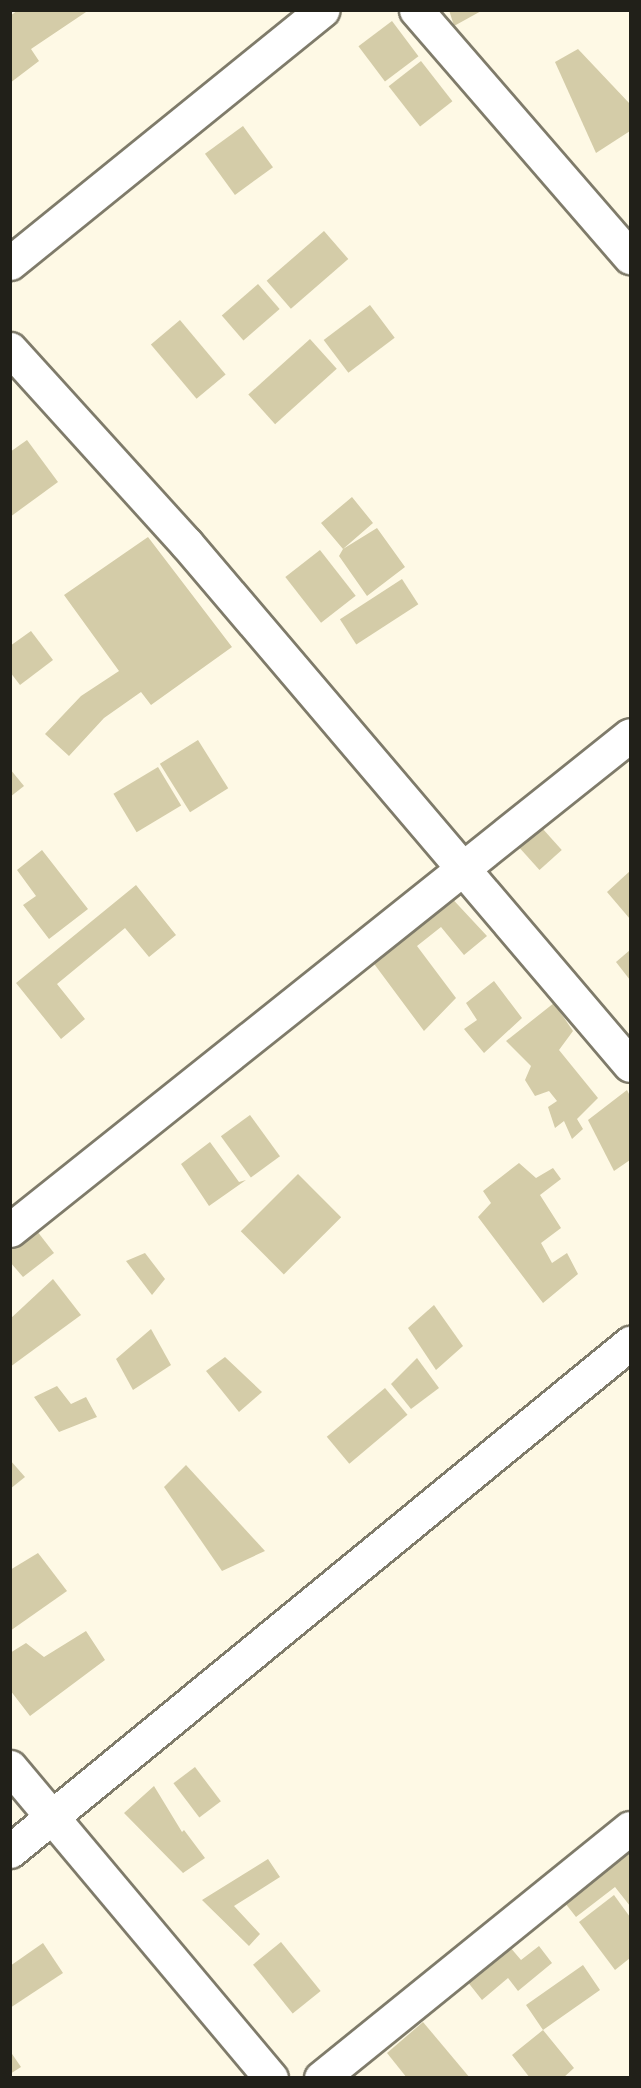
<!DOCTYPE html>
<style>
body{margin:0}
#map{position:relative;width:641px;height:2088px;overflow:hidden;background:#fef9e5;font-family:"PT Sans",sans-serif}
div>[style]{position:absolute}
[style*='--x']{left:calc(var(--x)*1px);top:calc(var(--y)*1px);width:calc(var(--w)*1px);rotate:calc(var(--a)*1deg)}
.building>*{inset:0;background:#d4cca8;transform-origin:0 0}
.roads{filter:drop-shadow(2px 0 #7f7b6a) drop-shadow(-2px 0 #7f7b6a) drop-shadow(0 2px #7f7b6a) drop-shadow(0 -2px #7f7b6a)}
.minor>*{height:33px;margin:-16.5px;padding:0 16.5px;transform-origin:16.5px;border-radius:16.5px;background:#fff}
span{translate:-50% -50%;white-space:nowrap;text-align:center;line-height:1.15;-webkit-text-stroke:4.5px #fff;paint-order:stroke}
.frame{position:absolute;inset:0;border:12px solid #212019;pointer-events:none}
</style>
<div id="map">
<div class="building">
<i style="clip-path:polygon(18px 10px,89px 10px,31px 49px,39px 61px,10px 83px,10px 16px)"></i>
<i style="clip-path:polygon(449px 10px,483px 10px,454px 26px)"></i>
<i style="left:392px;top:21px;width:44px;height:42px;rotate:53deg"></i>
<i style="clip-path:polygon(578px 49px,630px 104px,630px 131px,596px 153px,555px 62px)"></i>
<i style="left:421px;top:61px;width:51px;height:41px;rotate:52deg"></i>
<i style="left:243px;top:126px;width:51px;height:47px;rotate:54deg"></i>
<i style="left:324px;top:231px;width:37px;height:76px;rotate:49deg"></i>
<i style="left:258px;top:284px;width:33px;height:48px;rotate:49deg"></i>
<i style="left:370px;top:305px;width:41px;height:58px;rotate:53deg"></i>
<i style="left:180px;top:320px;width:71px;height:38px;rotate:50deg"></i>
<i style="left:310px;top:339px;width:40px;height:83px;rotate:48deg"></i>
<i style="clip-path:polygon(27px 440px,58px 482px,10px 517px,10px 452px)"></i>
<i style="clip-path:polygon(352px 497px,373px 523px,343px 549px,377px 528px,405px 567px,367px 596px,339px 556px,343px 549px,321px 523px)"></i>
<i style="clip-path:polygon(148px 537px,232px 647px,151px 705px,141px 692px,104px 718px,69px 756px,45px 734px,81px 696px,119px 671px,64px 595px)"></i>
<i style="left:320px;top:550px;width:58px;height:44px;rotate:52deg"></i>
<i style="left:402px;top:579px;width:30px;height:74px;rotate:57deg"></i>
<i style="clip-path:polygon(31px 631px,53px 660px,20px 685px,10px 672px,10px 646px)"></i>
<i style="left:198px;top:740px;width:57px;height:45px;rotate:58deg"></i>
<i style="left:158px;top:767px;width:45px;height:52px;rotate:59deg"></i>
<i style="clip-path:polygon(10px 769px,24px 786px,10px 797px)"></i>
<i style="left:533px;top:818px;width:43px;height:30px;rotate:48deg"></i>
<i style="clip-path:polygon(42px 850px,88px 909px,49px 939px,23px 905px,36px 896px,17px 870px)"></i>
<i style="clip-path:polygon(630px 871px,630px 919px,607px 892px)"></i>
<i style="clip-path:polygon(136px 885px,176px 935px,149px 957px,125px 928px,57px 984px,85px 1019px,61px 1039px,16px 983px)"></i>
<i style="clip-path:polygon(446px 892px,487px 936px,464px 955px,441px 927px,417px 946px,456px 998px,424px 1031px,369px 957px)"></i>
<i style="clip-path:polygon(630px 950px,630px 980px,616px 962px)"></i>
<i style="clip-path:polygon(494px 981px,522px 1018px,484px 1053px,464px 1029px,477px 1020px,466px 1003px)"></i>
<i style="clip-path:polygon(554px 1003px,573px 1031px,559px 1050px,598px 1098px,577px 1119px,583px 1129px,572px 1139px,564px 1121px,555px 1128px,548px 1107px,557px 1101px,549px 1091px,535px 1096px,525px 1080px,531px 1066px,506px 1041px)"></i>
<i style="clip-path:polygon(627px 1090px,630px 1096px,630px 1160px,614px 1171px,588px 1120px)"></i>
<i style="left:250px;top:1115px;width:51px;height:36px;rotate:54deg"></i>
<i style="clip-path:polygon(210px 1142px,239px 1182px,246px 1180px,209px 1206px,181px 1164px)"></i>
<i style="clip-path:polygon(519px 1163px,536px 1178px,553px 1168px,561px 1179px,540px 1195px,561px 1228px,541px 1243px,552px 1263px,567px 1253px,578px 1274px,543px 1303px,478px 1217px,491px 1203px,483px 1191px)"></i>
<i style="left:298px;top:1174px;width:61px;height:81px;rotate:45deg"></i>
<i style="clip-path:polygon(30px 1222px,54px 1253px,23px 1277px,10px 1262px,10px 1237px)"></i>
<i style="clip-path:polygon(145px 1253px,165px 1279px,152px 1295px,126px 1261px)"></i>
<i style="clip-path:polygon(53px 1279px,81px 1315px,10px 1367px,10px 1319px)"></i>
<i style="clip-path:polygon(434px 1305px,463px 1346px,436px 1370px,408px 1328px)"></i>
<i style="clip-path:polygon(151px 1329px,171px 1365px,133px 1390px,116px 1359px)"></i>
<i style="clip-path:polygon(225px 1357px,262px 1392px,239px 1412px,206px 1371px)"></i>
<i style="clip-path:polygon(417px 1358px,439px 1388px,411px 1409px,391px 1384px)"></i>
<i style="clip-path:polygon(57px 1386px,71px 1404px,86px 1397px,97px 1417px,59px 1432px,34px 1397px)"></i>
<i style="left:385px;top:1388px;width:35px;height:76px;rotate:50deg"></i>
<i style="clip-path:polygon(10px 1460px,25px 1477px,10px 1489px)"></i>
<i style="clip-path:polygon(186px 1465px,265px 1551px,222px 1571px,164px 1487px)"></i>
<i style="clip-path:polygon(38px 1553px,67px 1591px,10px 1631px,10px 1570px)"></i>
<i style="clip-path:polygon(86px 1631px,105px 1660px,30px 1716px,10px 1690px,10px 1653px,26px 1643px,44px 1657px)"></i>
<i style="left:195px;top:1767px;width:43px;height:27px;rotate:53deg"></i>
<i style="clip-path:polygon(154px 1786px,182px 1832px,184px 1830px,205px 1858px,183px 1873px,124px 1813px)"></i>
<i style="clip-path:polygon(630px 1847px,630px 1906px,615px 1887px,576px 1917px,558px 1894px)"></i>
<i style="clip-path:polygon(268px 1859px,280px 1877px,234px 1906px,260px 1934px,249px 1946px,202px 1900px)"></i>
<i style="clip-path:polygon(614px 1895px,630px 1917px,630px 1958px,615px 1970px,579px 1922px)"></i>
<i style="clip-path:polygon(504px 1940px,521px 1960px,539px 1946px,552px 1963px,518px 1991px,508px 1978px,482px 2000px,463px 1976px)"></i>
<i style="left:281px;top:1942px;width:63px;height:36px;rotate:51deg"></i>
<i style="clip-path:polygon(43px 1943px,63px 1973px,10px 2008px,10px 1966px)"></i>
<i style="clip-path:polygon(583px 1965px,600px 1990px,543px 2030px,574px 2068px,563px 2078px,530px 2078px,512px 2055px,543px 2030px,526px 2005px)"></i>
<i style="clip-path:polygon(423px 2022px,470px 2078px,407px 2078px,387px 2053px)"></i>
<i style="clip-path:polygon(10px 2051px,21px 2067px,10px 2074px)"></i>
</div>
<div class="roads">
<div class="minor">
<i style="--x:416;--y:10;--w:327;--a:49.1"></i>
<i style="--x:10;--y:263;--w:402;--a:-39"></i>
<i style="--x:10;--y:349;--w:262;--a:47.8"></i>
<i style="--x:186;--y:543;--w:685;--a:49.62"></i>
<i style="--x:10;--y:1230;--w:793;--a:-38.6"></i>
<i style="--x:10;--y:1767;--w:406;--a:50"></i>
<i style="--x:10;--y:1851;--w:802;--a:-39.33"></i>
<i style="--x:321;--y:2078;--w:397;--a:-39"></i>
</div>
</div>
<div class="frame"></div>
</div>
